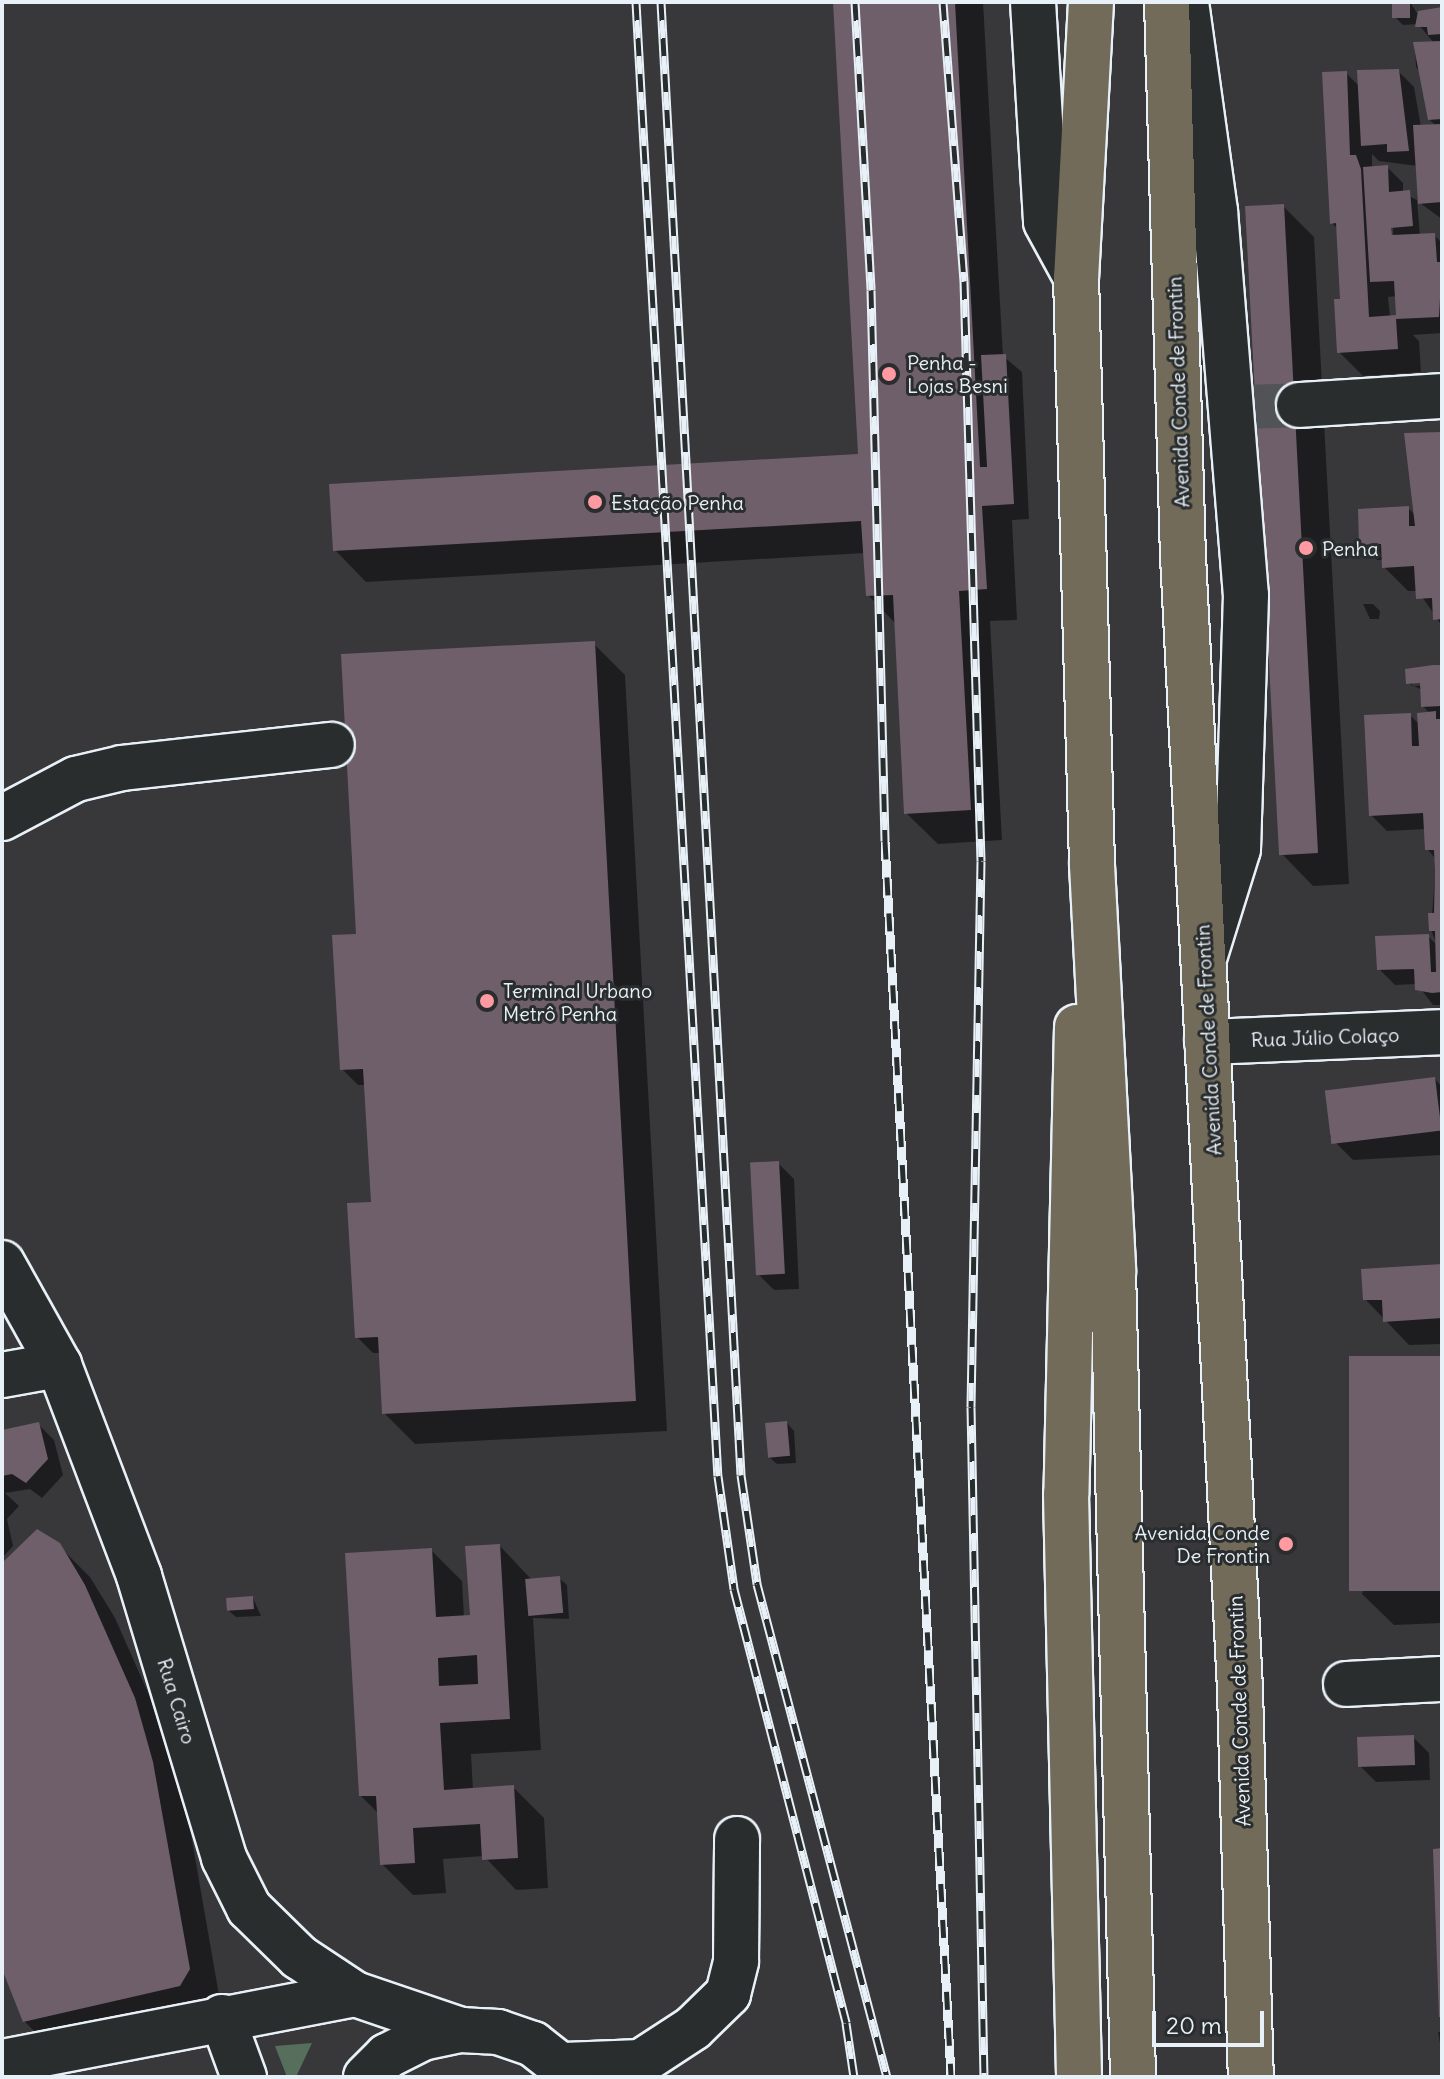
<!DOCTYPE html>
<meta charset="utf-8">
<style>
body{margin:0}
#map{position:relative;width:1444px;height:2079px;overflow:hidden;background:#38373a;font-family:Delius,sans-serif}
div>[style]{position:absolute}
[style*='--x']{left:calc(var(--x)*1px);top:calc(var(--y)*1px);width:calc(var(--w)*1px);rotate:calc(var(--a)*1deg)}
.green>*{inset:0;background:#566f5c}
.shadow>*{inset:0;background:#0007}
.building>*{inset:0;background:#6f5f6b;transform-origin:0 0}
.minor-tunnel>*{height:44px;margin-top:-22px;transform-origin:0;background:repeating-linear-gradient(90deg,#525356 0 44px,transparent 0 66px)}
.roads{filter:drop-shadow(2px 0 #e8f1f8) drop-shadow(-2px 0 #e8f1f8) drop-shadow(0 2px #e8f1f8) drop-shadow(0 -2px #e8f1f8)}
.minor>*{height:44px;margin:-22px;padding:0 22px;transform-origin:22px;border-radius:22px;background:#2a2d2e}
.highway>*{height:44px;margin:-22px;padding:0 22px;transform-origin:22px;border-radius:22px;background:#726b5a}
.rail>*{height:9px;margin-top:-4.5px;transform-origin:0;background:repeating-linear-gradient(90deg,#2a2d2e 0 18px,#e8f1f8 0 36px);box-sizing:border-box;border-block:2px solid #e8f1f8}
.dots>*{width:22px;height:22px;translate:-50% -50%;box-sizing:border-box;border:4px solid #2a2d2e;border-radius:50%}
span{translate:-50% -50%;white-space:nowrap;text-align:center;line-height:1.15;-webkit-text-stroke:6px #2a2d2e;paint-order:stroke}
.poi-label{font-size:20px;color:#e8f1f8}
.left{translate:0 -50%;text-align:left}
.right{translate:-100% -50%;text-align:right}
.street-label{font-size:20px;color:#e8f1f8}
.frame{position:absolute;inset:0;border:4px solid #e8f1f8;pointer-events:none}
.scale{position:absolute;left:1152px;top:2011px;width:112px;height:36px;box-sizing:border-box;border:4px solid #e8f1f8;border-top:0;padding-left:10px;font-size:24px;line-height:28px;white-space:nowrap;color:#e8f1f8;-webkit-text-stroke:6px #2a2d2e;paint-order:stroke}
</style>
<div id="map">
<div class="green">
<i style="clip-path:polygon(312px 2043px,296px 2077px,287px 2077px,275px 2046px)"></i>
</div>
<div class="shadow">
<i style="clip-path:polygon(835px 2px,983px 2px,1003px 356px,1022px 372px,1029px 519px,1012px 520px,1017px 620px,990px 621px,1002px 840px,938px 844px,906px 813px,896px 624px,868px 595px,865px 553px,366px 582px,335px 550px,860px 456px)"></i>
<i style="clip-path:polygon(evenodd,1410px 2px,1417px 13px,1442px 12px,1442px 219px,1420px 203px,1418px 166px,1379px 161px,1372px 154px,1372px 168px,1387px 167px,1403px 183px,1403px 193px,1417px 200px,1420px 236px,1434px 235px,1442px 243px,1442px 333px,1413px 335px,1419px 341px,1421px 372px,1363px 376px,1339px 352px,1342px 301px,1338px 229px,1332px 223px,1346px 73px,1360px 87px,1398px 71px,1414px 87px,1421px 127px,1436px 126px,1429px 119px,1422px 74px,1416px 67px,1415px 44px,1434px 43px,1418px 24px,1403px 25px,1395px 17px,1410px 2px,1389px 223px,1393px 227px,1394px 245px,1389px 223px,1410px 2px,1397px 296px,1398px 317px,1390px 317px,1388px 297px,1397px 296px)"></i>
<i style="clip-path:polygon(1283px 206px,1314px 237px,1349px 884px,1313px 886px,1282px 854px)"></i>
<i style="clip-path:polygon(1442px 434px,1442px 626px,1418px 591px,1408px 591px,1384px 567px,1384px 560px,1377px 560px,1361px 544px,1408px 508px,1416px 516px)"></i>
<i style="clip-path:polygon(1363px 604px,1373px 604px,1380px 611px,1379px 619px,1370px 619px)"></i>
<i style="clip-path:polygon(594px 644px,625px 675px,667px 1431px,415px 1444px,384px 1413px,380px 1353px,373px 1353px,357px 1337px,372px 1204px,366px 1085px,358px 1085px,342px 1069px,358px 936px)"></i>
<i style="clip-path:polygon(evenodd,1442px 668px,1442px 1005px,1433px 1005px,1417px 984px,1395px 985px,1379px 969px,1428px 936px,1437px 945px,1431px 930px,1436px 859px,1427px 849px,1426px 829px,1387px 831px,1371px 815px,1410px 715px,1420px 725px,1430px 714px,1423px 706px,1422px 690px,1408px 683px,1442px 668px,1429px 681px,1430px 685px,1412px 686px,1412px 682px,1429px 681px)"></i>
<i style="clip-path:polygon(1435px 1079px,1442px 1087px,1442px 1155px,1353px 1160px,1329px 1136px)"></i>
<i style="clip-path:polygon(778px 1163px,794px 1179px,799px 1289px,774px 1290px,758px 1274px)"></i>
<i style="clip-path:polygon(1442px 1266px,1442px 1344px,1409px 1345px,1365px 1299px)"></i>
<i style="clip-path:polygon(1442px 1358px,1442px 1623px,1394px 1625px,1362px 1594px)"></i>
<i style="clip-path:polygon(787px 1423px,794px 1431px,796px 1463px,777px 1464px,769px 1457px)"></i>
<i style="clip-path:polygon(38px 1424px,54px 1440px,63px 1475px,42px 1498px,30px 1489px,5px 1493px,19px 1506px,7px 1519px,13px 1546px,2px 1558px,2px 1432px)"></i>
<i style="clip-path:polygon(58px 1545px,90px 1577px,115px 1618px,165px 1731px,184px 1794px,220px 2001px,56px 2053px,24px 2021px,2px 1963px,2px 1570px)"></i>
<i style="clip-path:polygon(500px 1546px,531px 1579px,559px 1578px,567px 1585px,569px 1619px,533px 1618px,541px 1750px,471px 1754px,473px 1790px,513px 1787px,544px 1818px,548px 1888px,516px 1890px,484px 1856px,443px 1859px,446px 1893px,413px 1895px,382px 1864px,379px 1814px,361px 1796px,431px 1550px,462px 1581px,464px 1617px,472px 1617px)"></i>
<i style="clip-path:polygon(253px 1598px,261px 1616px,236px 1617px,228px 1610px)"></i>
<i style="clip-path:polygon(1413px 1737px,1429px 1753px,1430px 1780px,1376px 1782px,1360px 1766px)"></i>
<i style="clip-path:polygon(1438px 2032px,1442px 2032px,1442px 2054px)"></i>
</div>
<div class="building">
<i style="clip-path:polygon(833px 2px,955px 2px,980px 467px,987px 467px,981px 355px,1006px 354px,1014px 504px,982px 506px,987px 589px,959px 591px,971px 810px,904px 814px,893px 595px,866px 596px,861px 521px,333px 551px,329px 484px,858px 454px)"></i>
<i style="left:1392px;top:2px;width:18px;height:16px"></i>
<i style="clip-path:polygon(1442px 7px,1442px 34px,1428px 35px,1427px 27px,1415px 27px,1418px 11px)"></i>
<i style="clip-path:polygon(1442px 41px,1442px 119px,1428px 120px,1413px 42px)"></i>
<i style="clip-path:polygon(1399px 69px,1409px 151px,1387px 152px,1387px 144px,1361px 146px,1357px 70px)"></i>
<i style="clip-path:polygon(1347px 71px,1350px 155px,1356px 155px,1361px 169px,1369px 317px,1396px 315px,1394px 281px,1370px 282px,1363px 167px,1388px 165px,1389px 192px,1410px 190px,1413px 226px,1391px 228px,1392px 235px,1435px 233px,1437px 262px,1442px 262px,1439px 317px,1396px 319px,1398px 349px,1337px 353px,1334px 299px,1340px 299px,1336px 223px,1330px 224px,1322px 72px)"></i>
<i style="clip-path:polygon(1442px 124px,1442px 202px,1418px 204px,1413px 125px)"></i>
<i style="left:1284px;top:204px;width:650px;height:39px;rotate:87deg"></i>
<i style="clip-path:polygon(1442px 432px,1442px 619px,1433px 620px,1432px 598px,1416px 599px,1414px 566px,1382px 568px,1381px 544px,1359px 545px,1358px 509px,1409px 506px,1409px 526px,1415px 526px,1404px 433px)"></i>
<i style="clip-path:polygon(595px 641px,636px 1401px,382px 1414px,378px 1337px,355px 1338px,347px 1203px,371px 1202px,363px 1069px,340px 1070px,332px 935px,356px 934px,341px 654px)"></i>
<i style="clip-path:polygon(1433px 665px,1442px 665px,1442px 706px,1421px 707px,1420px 683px,1406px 684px,1405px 669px)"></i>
<i style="clip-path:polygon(1436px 711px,1436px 719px,1442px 719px,1442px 992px,1432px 993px,1415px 990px,1414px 969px,1377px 970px,1375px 936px,1429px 934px,1431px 972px,1436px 972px,1435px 931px,1429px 931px,1428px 913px,1434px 913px,1435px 870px,1434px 850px,1425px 850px,1423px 813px,1369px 816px,1364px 715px,1411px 713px,1412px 746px,1419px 746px,1417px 713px)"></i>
<i style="left:1435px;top:1077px;width:54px;height:111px;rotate:83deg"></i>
<i style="left:779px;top:1161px;width:113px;height:29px;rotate:87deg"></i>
<i style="clip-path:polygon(1442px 1264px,1442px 1318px,1383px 1322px,1382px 1300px,1363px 1300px,1361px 1269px)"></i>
<i style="left:1442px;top:1356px;width:235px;height:93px;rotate:90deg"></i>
<i style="left:787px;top:1421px;width:35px;height:22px;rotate:85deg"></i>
<i style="clip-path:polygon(39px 1422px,48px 1459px,26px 1483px,12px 1474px,2px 1476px,2px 1430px)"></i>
<i style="clip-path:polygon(37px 1529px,60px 1543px,85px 1585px,135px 1698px,153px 1762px,190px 1969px,180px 1986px,23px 2022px,2px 1969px,2px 1563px)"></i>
<i style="clip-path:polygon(evenodd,500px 1544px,510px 1719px,440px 1723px,444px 1790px,514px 1785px,518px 1858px,482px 1860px,480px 1824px,413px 1828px,415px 1863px,380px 1865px,376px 1796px,359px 1796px,345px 1553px,432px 1548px,436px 1617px,470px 1615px,465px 1546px,500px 1544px,477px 1655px,478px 1684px,439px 1686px,438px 1658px,477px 1655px)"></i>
<i style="left:560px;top:1576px;width:37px;height:35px;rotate:85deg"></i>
<i style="left:253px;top:1596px;width:13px;height:27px;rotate:86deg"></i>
<i style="left:1414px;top:1735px;width:30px;height:57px;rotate:88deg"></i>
<i style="clip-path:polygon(1442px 1848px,1442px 2017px,1439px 2017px,1433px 1849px)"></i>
</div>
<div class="minor-tunnel">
<i style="--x:1249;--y:407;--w:50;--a:-2.3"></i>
</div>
<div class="roads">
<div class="minor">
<i style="--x:1033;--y:2;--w:220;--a:86.6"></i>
<i style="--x:1046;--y:222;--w:63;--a:61.4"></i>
<i style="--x:1186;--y:2;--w:211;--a:82.1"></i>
<i style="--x:1215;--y:211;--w:385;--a:85.4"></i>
<i style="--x:1246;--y:595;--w:254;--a:91.8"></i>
<i style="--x:1238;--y:849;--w:111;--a:107.3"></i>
<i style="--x:1299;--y:405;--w:143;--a:-3.6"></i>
<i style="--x:2;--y:818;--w:84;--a:-27.8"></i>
<i style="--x:76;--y:779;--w:47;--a:-13.4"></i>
<i style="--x:122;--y:768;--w:211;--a:-6.3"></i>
<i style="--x:1207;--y:1042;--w:235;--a:-2.4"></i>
<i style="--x:2;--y:1263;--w:117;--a:60.8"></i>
<i style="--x:59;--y:1365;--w:226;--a:69.2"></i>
<i style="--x:139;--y:1576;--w:295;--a:73.2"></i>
<i style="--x:224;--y:1858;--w:56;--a:63.4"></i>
<i style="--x:249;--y:1908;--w:70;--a:44.4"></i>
<i style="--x:299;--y:1957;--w:67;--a:33.5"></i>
<i style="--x:2;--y:1375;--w:58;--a:-10"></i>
<i style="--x:1346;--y:1684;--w:96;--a:-3"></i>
<i style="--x:222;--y:2017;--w:64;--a:69.9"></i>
<i style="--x:2;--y:2062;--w:359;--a:-10.9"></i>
<i style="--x:355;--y:1994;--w:112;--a:18.8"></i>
<i style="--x:564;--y:2065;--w:77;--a:-2.2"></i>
<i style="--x:641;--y:2062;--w:62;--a:-33.2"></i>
<i style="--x:693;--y:2028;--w:49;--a:-44.2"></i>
<i style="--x:728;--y:1994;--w:34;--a:-76"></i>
<i style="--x:736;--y:1961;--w:122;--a:-89.5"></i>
<i style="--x:366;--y:2077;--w:30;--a:-45"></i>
<i style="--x:387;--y:2056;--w:39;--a:-27"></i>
<i style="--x:422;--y:2038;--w:40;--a:-12"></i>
<i style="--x:461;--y:2030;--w:37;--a:3"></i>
<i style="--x:498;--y:2032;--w:37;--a:19"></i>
<i style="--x:533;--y:2044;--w:53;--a:38.2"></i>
</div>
<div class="highway">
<i style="--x:1091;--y:2;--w:275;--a:93.1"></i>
<i style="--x:1076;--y:277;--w:588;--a:88.44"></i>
<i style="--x:1092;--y:865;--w:406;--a:87"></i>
<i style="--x:1113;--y:1270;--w:807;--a:88.58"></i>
<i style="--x:1167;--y:2;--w:554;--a:88.35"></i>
<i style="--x:1183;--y:556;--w:1135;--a:87.12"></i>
<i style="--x:1240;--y:1690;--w:387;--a:88.4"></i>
<i style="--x:1077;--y:1027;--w:467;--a:91.3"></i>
<i style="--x:1066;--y:1494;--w:583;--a:88.72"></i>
</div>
</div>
<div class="rail">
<i style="--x:636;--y:2;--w:1476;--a:86.82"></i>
<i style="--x:718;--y:1476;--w:114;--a:81.9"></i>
<i style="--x:734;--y:1589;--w:448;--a:75.5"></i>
<i style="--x:846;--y:2023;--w:55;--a:81.6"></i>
<i style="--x:661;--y:2;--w:1475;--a:86.89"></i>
<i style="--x:741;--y:1475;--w:110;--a:81.6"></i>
<i style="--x:757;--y:1584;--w:510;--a:75.23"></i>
<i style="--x:855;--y:2;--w:288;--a:86.8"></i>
<i style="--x:871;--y:290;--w:551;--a:88.54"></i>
<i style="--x:885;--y:841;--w:1238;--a:86.94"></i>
<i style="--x:943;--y:2;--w:280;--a:85.7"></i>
<i style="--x:964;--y:281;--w:580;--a:88.32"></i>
<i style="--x:981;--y:861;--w:546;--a:91.05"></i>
<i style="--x:971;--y:1407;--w:670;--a:88.89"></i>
</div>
<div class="dots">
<i style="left:889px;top:374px;background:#ff9aa2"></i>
<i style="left:595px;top:502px;background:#ff9aa2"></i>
<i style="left:1306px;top:548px;background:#ff9aa2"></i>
<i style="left:487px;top:1001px;background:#ff9aa2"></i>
<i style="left:1286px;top:1544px;background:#ff9aa2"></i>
</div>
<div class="poi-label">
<span class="left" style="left:907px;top:374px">Penha -<br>Lojas Besni</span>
<span class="left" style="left:611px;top:502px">Estação Penha</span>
<span class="left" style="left:1322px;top:548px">Penha</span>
<span class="left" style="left:503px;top:1002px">Terminal Urbano<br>Metrô Penha</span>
<span class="right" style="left:1270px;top:1544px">Avenida Conde<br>De Frontin</span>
</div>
<div class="street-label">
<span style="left:1178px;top:392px;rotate:-92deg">Avenida Conde de Frontin</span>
<span style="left:1325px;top:1037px;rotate:-2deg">Rua Júlio Colaço</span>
<span style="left:1208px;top:1040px;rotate:-93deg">Avenida Conde de Frontin</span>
<span style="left:177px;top:1701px;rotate:73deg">Rua Cairo</span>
<span style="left:1239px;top:1711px;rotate:-92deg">Avenida Conde de Frontin</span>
</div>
<div class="frame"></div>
<div class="scale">20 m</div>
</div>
